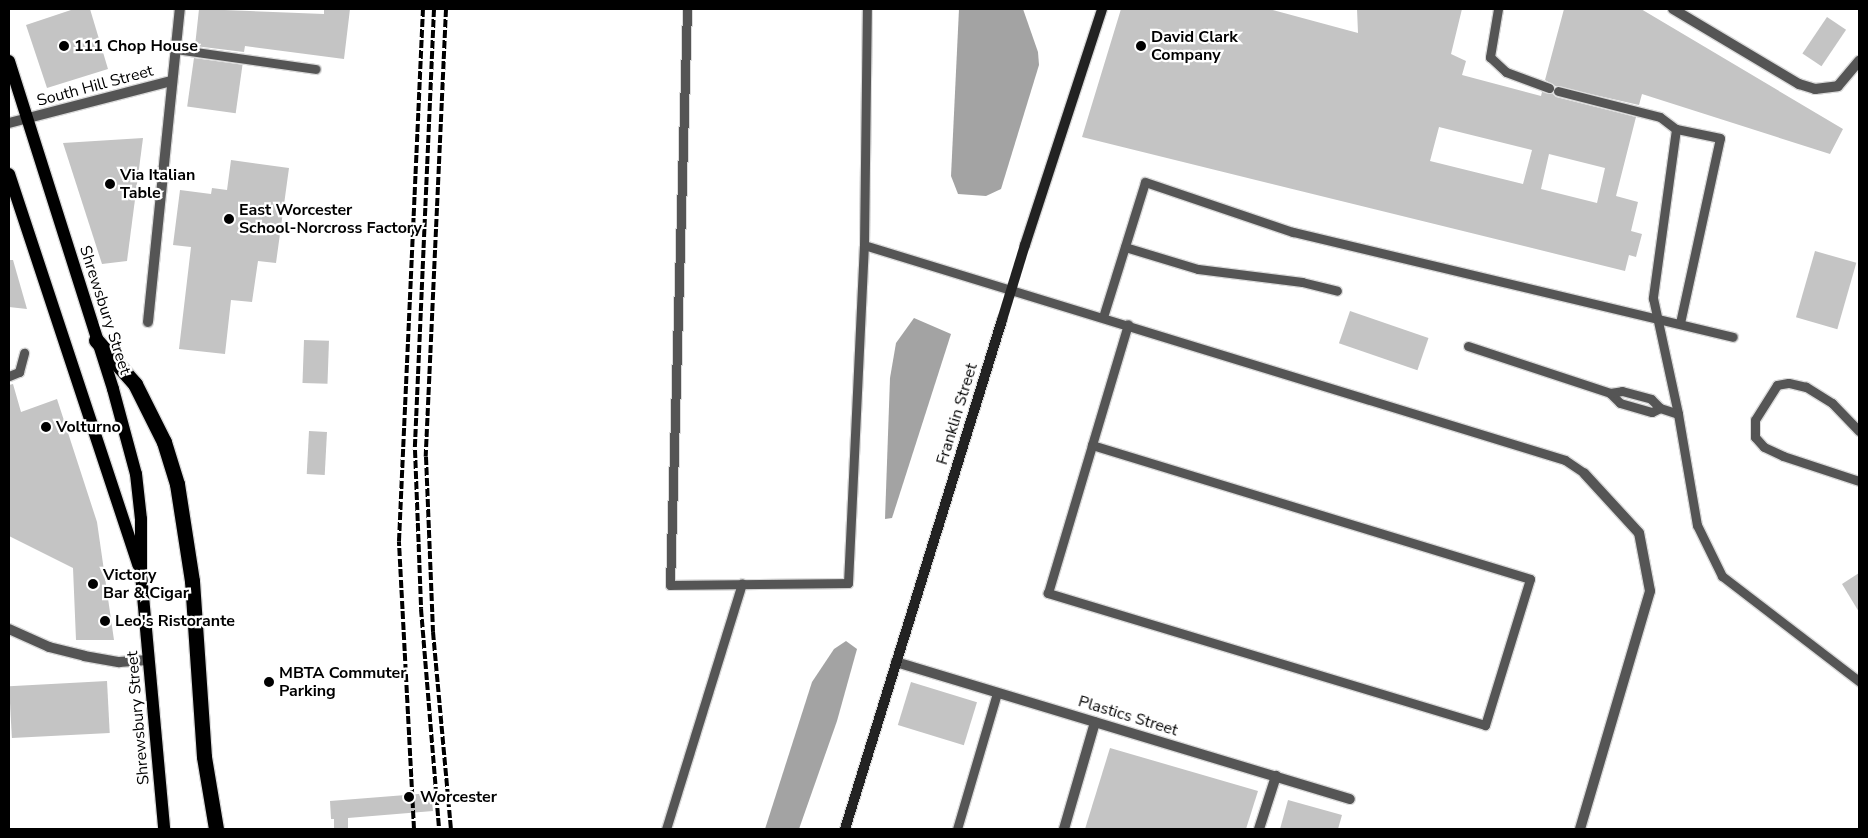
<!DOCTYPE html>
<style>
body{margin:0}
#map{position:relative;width:1868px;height:838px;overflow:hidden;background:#fff;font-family:"Nunito Sans",sans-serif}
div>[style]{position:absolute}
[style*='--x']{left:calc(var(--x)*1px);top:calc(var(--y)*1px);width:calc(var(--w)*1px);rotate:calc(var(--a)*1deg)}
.water>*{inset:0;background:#a3a3a3}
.building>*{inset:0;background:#c4c4c4;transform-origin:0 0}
.roads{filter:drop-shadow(1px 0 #dbdbdb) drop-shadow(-1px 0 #dbdbdb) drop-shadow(0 1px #dbdbdb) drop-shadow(0 -1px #dbdbdb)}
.lane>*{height:9px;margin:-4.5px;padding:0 4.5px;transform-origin:4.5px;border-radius:4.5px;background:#555}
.street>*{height:10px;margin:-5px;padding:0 5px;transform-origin:5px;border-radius:5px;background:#555}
.secondary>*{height:10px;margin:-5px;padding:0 5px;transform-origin:5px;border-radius:5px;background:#222}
.primary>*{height:12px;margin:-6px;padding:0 6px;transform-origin:6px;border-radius:6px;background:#000}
.highway>*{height:15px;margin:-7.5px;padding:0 7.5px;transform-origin:7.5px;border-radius:7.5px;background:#000}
.rail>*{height:4px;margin-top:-2px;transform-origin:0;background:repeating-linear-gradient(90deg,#000 0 8px,transparent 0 10.5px)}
.secondary-bridge>*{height:10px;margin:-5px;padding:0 5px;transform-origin:5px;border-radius:5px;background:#222}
.dots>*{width:14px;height:14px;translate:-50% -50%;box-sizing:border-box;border:2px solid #fff;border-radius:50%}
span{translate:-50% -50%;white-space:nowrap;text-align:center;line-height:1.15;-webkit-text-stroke:4.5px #fff;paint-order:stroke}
.poi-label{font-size:16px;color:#000;font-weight:700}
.left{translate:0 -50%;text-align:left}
.street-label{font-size:16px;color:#000}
.frame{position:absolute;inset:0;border:10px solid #000;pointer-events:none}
</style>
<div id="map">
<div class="water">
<i style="clip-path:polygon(959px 9px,1023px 9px,1038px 52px,1039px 65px,1001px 189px,986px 196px,958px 194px,951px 176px)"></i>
<i style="clip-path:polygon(914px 318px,951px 334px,892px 518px,885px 519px,890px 378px,896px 343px)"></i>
<i style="clip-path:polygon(846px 641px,857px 649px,837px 721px,799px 829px,765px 829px,812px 682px,834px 649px)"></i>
</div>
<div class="building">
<i style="clip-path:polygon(74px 9px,90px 9px,108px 69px,47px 88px,26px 25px)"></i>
<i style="clip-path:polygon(199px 9px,324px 14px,324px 9px,350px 9px,344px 59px,245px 46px,244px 52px,195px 46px)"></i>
<i style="clip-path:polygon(evenodd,1121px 9px,1269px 9px,1358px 33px,1357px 9px,1462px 9px,1451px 54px,1466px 61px,1462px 75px,1541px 96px,1542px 92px,1552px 93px,1556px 97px,1636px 117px,1616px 196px,1638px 202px,1631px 231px,1642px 234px,1636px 257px,1629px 255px,1625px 271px,1082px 137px,1121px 9px,1439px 127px,1532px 150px,1523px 184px,1430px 161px,1439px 127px,1121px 9px,1549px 154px,1605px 168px,1597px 203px,1541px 189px,1549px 154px)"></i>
<i style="clip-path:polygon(1564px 9px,1641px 9px,1843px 129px,1830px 154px,1642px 94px,1639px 105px,1555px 86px,1545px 80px)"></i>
<i style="left:1827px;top:17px;width:23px;height:44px;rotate:34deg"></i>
<i style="left:194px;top:58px;width:49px;height:49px;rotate:8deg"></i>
<i style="clip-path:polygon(143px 138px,127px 261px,102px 264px,63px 143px)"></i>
<i style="clip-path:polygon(231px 160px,289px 168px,276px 263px,258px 261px,252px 302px,231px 300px,225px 354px,179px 349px,191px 247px,173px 245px,180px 190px,211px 194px,212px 188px,227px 190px)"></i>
<i style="left:1815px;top:251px;width:43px;height:69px;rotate:16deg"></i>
<i style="clip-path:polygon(9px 260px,13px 260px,27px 309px,9px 307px)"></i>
<i style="left:1350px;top:311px;width:83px;height:34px;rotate:19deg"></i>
<i style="left:304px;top:340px;width:25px;height:43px;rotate:2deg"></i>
<i style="clip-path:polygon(13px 384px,21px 412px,57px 399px,97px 522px,114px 640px,76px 640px,73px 568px,9px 536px,9px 385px)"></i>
<i style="left:309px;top:431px;width:18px;height:43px;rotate:3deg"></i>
<i style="clip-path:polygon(1859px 573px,1859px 612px,1842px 584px)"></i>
<i style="left:107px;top:681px;width:52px;height:98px;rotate:87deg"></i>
<i style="left:911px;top:682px;width:69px;height:45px;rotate:17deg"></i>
<i style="clip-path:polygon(1110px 748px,1258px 791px,1246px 829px,1085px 829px)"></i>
<i style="clip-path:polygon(431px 793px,433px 811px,348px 818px,348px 829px,334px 829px,334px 819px,331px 819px,330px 801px)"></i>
<i style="clip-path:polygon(1288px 800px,1342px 815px,1338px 829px,1280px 829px)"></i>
</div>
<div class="roads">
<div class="lane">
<i style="--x:687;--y:9;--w:576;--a:91.69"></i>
<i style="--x:670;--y:585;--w:178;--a:-0.6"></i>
<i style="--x:848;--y:583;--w:338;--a:-87.3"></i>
<i style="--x:864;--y:245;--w:236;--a:-89.3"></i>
<i style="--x:1498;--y:9;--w:49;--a:99.5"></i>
<i style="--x:1490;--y:57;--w:22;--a:43"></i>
<i style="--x:1506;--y:72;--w:46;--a:20.4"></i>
<i style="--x:175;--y:49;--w:142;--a:8.1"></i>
<i style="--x:1558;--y:91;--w:105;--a:14.3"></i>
<i style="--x:1660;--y:117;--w:20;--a:37"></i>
<i style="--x:864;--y:245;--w:733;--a:17.05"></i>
<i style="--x:1565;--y:460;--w:23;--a:34"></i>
<i style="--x:1125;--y:247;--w:76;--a:16.8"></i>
<i style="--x:1198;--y:269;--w:105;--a:7.1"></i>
<i style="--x:1302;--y:282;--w:36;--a:14"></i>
<i style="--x:1103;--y:317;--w:141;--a:-72.7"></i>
<i style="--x:1145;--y:182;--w:156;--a:18.7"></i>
<i style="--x:1293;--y:232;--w:452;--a:13.4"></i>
<i style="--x:1680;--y:323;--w:189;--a:-77.8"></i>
<i style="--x:1720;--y:138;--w:45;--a:-168.4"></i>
<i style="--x:1676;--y:129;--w:171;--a:97.8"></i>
<i style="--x:1653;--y:298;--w:119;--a:77.8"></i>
<i style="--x:1678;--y:414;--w:113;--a:80.3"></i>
<i style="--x:1697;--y:525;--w:57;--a:63.9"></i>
<i style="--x:1722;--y:576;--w:173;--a:37.5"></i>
<i style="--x:1468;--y:346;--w:150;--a:18.3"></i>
<i style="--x:1610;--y:393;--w:14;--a:45"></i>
<i style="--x:1620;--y:403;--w:33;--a:16"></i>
<i style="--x:1652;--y:412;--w:9;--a:-27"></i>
<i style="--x:9;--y:376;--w:11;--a:-22"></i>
<i style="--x:19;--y:372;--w:20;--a:-75"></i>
<i style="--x:1610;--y:393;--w:12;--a:-9"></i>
<i style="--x:1622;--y:391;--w:30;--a:15"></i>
<i style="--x:1651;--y:399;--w:13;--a:45"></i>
<i style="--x:1660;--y:408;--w:19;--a:18"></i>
<i style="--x:1859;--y:431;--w:39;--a:-134"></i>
<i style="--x:1832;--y:403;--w:31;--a:-148"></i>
<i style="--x:1806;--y:387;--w:18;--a:-167"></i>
<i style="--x:1788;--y:383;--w:11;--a:170"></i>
<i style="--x:1777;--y:385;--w:41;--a:122.2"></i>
<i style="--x:1755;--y:420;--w:17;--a:90"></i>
<i style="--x:1755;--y:437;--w:13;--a:48"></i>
<i style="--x:1764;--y:447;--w:21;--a:25"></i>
<i style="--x:1783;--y:456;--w:80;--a:18.2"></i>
<i style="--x:1092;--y:445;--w:458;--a:17"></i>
<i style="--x:1530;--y:579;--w:153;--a:107.1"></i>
<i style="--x:1485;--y:725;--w:457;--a:-163.2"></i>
<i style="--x:1048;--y:593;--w:154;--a:-73.4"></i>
<i style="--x:1092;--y:445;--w:126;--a:-73.4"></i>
<i style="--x:666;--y:829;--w:257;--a:-72.8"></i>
<i style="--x:957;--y:829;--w:142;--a:-73.6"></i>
</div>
<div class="street">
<i style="--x:1673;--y:9;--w:147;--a:30.8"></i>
<i style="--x:1799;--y:84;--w:17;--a:17"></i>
<i style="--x:1815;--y:89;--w:23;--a:-7"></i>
<i style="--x:1838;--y:86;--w:33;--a:-50"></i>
<i style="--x:9;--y:123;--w:167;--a:-14.5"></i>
<i style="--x:148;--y:322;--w:315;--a:-84.2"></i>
<i style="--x:9;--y:629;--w:44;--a:24.2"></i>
<i style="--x:49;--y:647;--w:36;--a:14"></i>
<i style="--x:84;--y:656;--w:36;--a:10"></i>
<i style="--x:119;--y:662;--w:29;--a:-4"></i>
<i style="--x:896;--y:662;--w:474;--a:16.8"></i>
<i style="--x:1064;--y:829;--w:111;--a:-73.8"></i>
<i style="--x:1259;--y:829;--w:56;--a:-72.2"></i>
<i style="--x:1580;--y:829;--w:248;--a:-73.6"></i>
<i style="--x:1650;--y:591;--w:59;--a:-100.7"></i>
<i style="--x:1639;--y:533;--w:81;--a:-132.5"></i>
</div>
<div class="secondary">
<i style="--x:1025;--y:245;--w:248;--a:-71.9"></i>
<i style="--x:845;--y:829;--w:533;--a:-72.86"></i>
</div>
<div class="primary">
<i style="--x:9;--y:61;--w:344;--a:72.4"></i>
<i style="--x:113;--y:389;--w:88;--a:74.9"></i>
<i style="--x:136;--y:474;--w:45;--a:83.7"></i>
<i style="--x:141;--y:519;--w:55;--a:90"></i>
<i style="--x:141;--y:574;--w:256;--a:84.8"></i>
<i style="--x:9;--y:174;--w:412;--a:71.7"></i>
</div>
<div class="highway">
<i style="--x:96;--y:340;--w:59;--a:48.4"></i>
<i style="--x:135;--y:384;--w:65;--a:63.4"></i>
<i style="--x:164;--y:442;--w:44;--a:72.8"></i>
<i style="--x:177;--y:484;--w:98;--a:81.2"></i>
<i style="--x:192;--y:581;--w:176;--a:86.1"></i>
<i style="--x:204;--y:757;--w:73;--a:80.5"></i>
</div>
</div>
<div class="rail">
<i style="--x:434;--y:9;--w:441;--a:92.5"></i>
<i style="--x:415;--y:450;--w:159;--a:87.8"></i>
<i style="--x:421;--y:609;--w:221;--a:85.3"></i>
<i style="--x:446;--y:9;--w:448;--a:92.6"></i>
<i style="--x:426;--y:457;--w:175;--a:87.7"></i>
<i style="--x:433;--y:632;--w:198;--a:84.8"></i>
<i style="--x:414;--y:829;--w:288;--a:-93"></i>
<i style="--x:399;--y:541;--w:533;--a:-87.42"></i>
</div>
<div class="secondary-bridge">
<i style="--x:1002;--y:320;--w:78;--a:-73"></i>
</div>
<div class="dots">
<i style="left:64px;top:46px;background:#000"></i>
<i style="left:1141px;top:46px;background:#000"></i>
<i style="left:110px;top:184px;background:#000"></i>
<i style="left:229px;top:219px;background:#000"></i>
<i style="left:46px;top:427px;background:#000"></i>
<i style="left:93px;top:584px;background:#000"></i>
<i style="left:105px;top:621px;background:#000"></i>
<i style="left:269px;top:682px;background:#000"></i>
<i style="left:409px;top:797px;background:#000"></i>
</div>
<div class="poi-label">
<span class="left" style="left:1151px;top:46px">David Clark<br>Company</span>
<span class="left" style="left:74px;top:46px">111 Chop House</span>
<span class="left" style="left:120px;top:184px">Via Italian<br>Table</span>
<span class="left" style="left:239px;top:219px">East Worcester<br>School-Norcross Factory</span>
<span class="left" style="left:56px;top:427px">Volturno</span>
<span class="left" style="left:103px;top:584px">Victory<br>Bar &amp; Cigar</span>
<span class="left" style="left:115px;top:621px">Leo's Ristorante</span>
<span class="left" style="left:279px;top:682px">MBTA Commuter<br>Parking</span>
<span class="left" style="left:420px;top:797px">Worcester</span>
</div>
<div class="street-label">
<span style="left:95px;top:86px;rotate:-15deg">South Hill Street</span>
<span style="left:105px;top:310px;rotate:72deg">Shrewsbury Street</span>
<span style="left:957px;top:414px;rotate:-73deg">Franklin Street</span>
<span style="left:1128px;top:716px;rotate:17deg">Plastics Street</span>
<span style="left:138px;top:718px;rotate:-95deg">Shrewsbury Street</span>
</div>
<div class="frame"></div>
</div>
